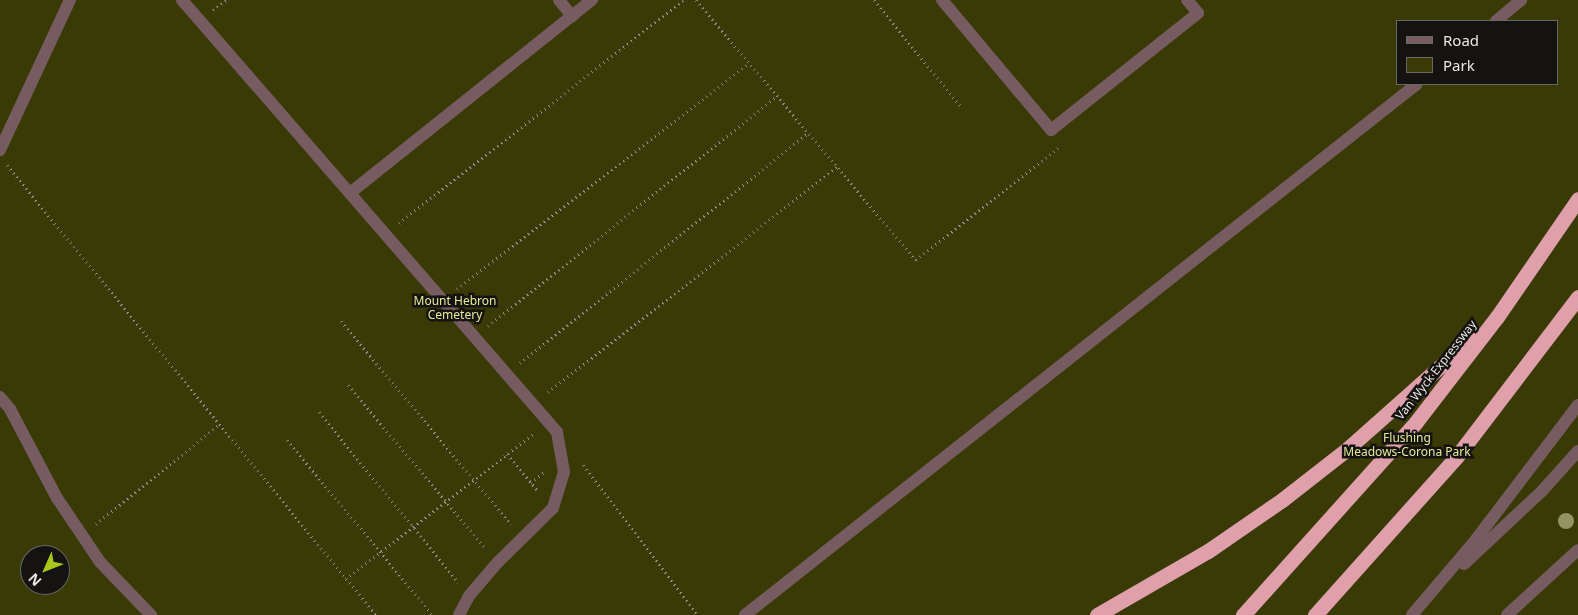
<!DOCTYPE html>
<style>
body{margin:0}
#map{position:relative;width:1578px;height:615px;overflow:hidden;background:#2d2a26;font-family:"Noto Sans",sans-serif}
div>[style]{position:absolute}
[style*='--x']{left:calc(var(--x)*1px);top:calc(var(--y)*1px);width:calc(var(--w)*1px);rotate:calc(var(--a)*1deg)}
.green>*{inset:0;background:#393a06}
.path>*{height:3px;margin-top:-1.5px;transform-origin:0;background:repeating-linear-gradient(90deg,#908e8a 0 1px,transparent 0 5px)}
.minor>*{height:12px;margin:-6px;padding:0 6px;transform-origin:6px;border-radius:6px;background:#765c61}
.highway>*{height:15px;margin:-7.5px;padding:0 7.5px;transform-origin:7.5px;border-radius:7.5px;background:#df9fab}
.trees>*{width:16px;height:16px;margin:-8px;border-radius:50%;background:#929463}
span{translate:-50% -50%;white-space:nowrap;text-align:center;line-height:1.15;-webkit-text-stroke:5px #141311;paint-order:stroke}
.park-label{font-size:12px;color:#e5ea95}
.street-label{font-size:12px;color:#e9e7e4}
.legend{position:absolute;left:1396px;top:20px;width:162px;height:65px;box-sizing:border-box;background:#141311;border:1px solid #696865;margin:0;padding:6px 9px;list-style:none;font-size:15px;color:#e9e7e4}
.legend li{display:flex;align-items:center;gap:10px;height:25px}
.legend b{width:25px;border:1px solid #696865}
.north{position:absolute;left:20px;top:545px;width:50px;height:50px;box-sizing:border-box;background:#141311;border:1px solid #696865;border-radius:50%;rotate:226deg;font-size:14px;font-weight:700;line-height:20px;text-align:center;color:#e9e7e4}
.north::after{content:'';display:block;margin:auto;width:18px;height:22px;background:#a8c71d;clip-path:polygon(50% 0,100% 100%,50% 72%,0 100%)}
</style>
<div id="map">
<div class="green">
<i style="clip-path:polygon(evenodd,0 0,1578px 0,1578px 615px,0 615px,0 0,1397px 21px,1557px 21px,1557px 84px,1397px 84px,1397px 21px,0 0,30px 555px,60px 555px,60px 585px,30px 585px,30px 555px)"></i>
</div>
<div class="path">
<i style="--x:696;--y:0;--w:341;--a:49.8"></i>
<i style="--x:916;--y:260;--w:181;--a:-38.3"></i>
<i style="--x:874;--y:0;--w:139;--a:50.8"></i>
<i style="--x:213;--y:10;--w:17;--a:-36"></i>
<i style="--x:7;--y:165;--w:582;--a:50.65"></i>
<i style="--x:399;--y:223;--w:361;--a:-38.1"></i>
<i style="--x:457;--y:289;--w:369;--a:-37.7"></i>
<i style="--x:341;--y:321;--w:265;--a:50.1"></i>
<i style="--x:488;--y:326;--w:369;--a:-38.5"></i>
<i style="--x:520;--y:363;--w:369;--a:-38.6"></i>
<i style="--x:348;--y:385;--w:214;--a:49.9"></i>
<i style="--x:548;--y:392;--w:366;--a:-37.9"></i>
<i style="--x:319;--y:412;--w:220;--a:50.7"></i>
<i style="--x:287;--y:440;--w:228;--a:50.2"></i>
<i style="--x:507;--y:454;--w:48;--a:50"></i>
<i style="--x:583;--y:465;--w:189;--a:52.5"></i>
<i style="--x:531;--y:483;--w:17;--a:-40"></i>
<i style="--x:96;--y:524;--w:159;--a:-38.9"></i>
<i style="--x:346;--y:579;--w:238;--a:-37.8"></i>
</div>
<div class="minor">
<i style="--x:182;--y:0;--w:572;--a:49.04"></i>
<i style="--x:557;--y:432;--w:41;--a:80.1"></i>
<i style="--x:564;--y:472;--w:38;--a:107"></i>
<i style="--x:553;--y:508;--w:77;--a:135.5"></i>
<i style="--x:498;--y:562;--w:45;--a:130.5"></i>
<i style="--x:469;--y:596;--w:21;--a:118"></i>
<i style="--x:559;--y:0;--w:21;--a:51"></i>
<i style="--x:942;--y:0;--w:170;--a:50"></i>
<i style="--x:1051;--y:130;--w:188;--a:-38.5"></i>
<i style="--x:1198;--y:13;--w:17;--a:-130"></i>
<i style="--x:1496;--y:21;--w:33;--a:-40"></i>
<i style="--x:0;--y:150;--w:166;--a:-65"></i>
<i style="--x:350;--y:193;--w:310;--a:-38.6"></i>
<i style="--x:0;--y:397;--w:16;--a:50"></i>
<i style="--x:10;--y:409;--w:101;--a:62.2"></i>
<i style="--x:57;--y:498;--w:77;--a:56.1"></i>
<i style="--x:100;--y:562;--w:74;--a:46.1"></i>
<i style="--x:1464;--y:564;--w:107;--a:-43.1"></i>
<i style="--x:1542;--y:491;--w:54;--a:-48"></i>
<i style="--x:745;--y:615;--w:856;--a:-38.32"></i>
<i style="--x:1412;--y:615;--w:96;--a:-49.7"></i>
<i style="--x:1474;--y:542;--w:172;--a:-52.8"></i>
<i style="--x:1507;--y:615;--w:96;--a:-42.5"></i>
</div>
<div class="highway">
<i style="--x:1097;--y:615;--w:128;--a:-30"></i>
<i style="--x:1208;--y:551;--w:90;--a:-34.6"></i>
<i style="--x:1282;--y:500;--w:81;--a:-38"></i>
<i style="--x:1346;--y:450;--w:167;--a:-41.6"></i>
<i style="--x:1243;--y:615;--w:259;--a:-48.1"></i>
<i style="--x:1416;--y:422;--w:133;--a:-52.4"></i>
<i style="--x:1497;--y:317;--w:143;--a:-55.5"></i>
<i style="--x:1315;--y:615;--w:213;--a:-48.2"></i>
<i style="--x:1457;--y:456;--w:200;--a:-52.7"></i>
</div>
<div class="trees">
<i style="left:1566px;top:521px"></i>
</div>
<div class="park-label">
<span style="left:455px;top:308px">Mount Hebron<br>Cemetery</span>
<span style="left:1407px;top:445px">Flushing<br>Meadows-Corona Park</span>
</div>
<div class="street-label">
<span style="left:1436px;top:370px;rotate:-52deg">Van Wyck Expressway</span>
</div>
<ul class="legend">
<li><b style="height:6px;background:#765c61"></b>Road</li>
<li><b style="height:14px;background:#393a06"></b>Park</li>
</ul>
<div class="north">N</div>
</div>
